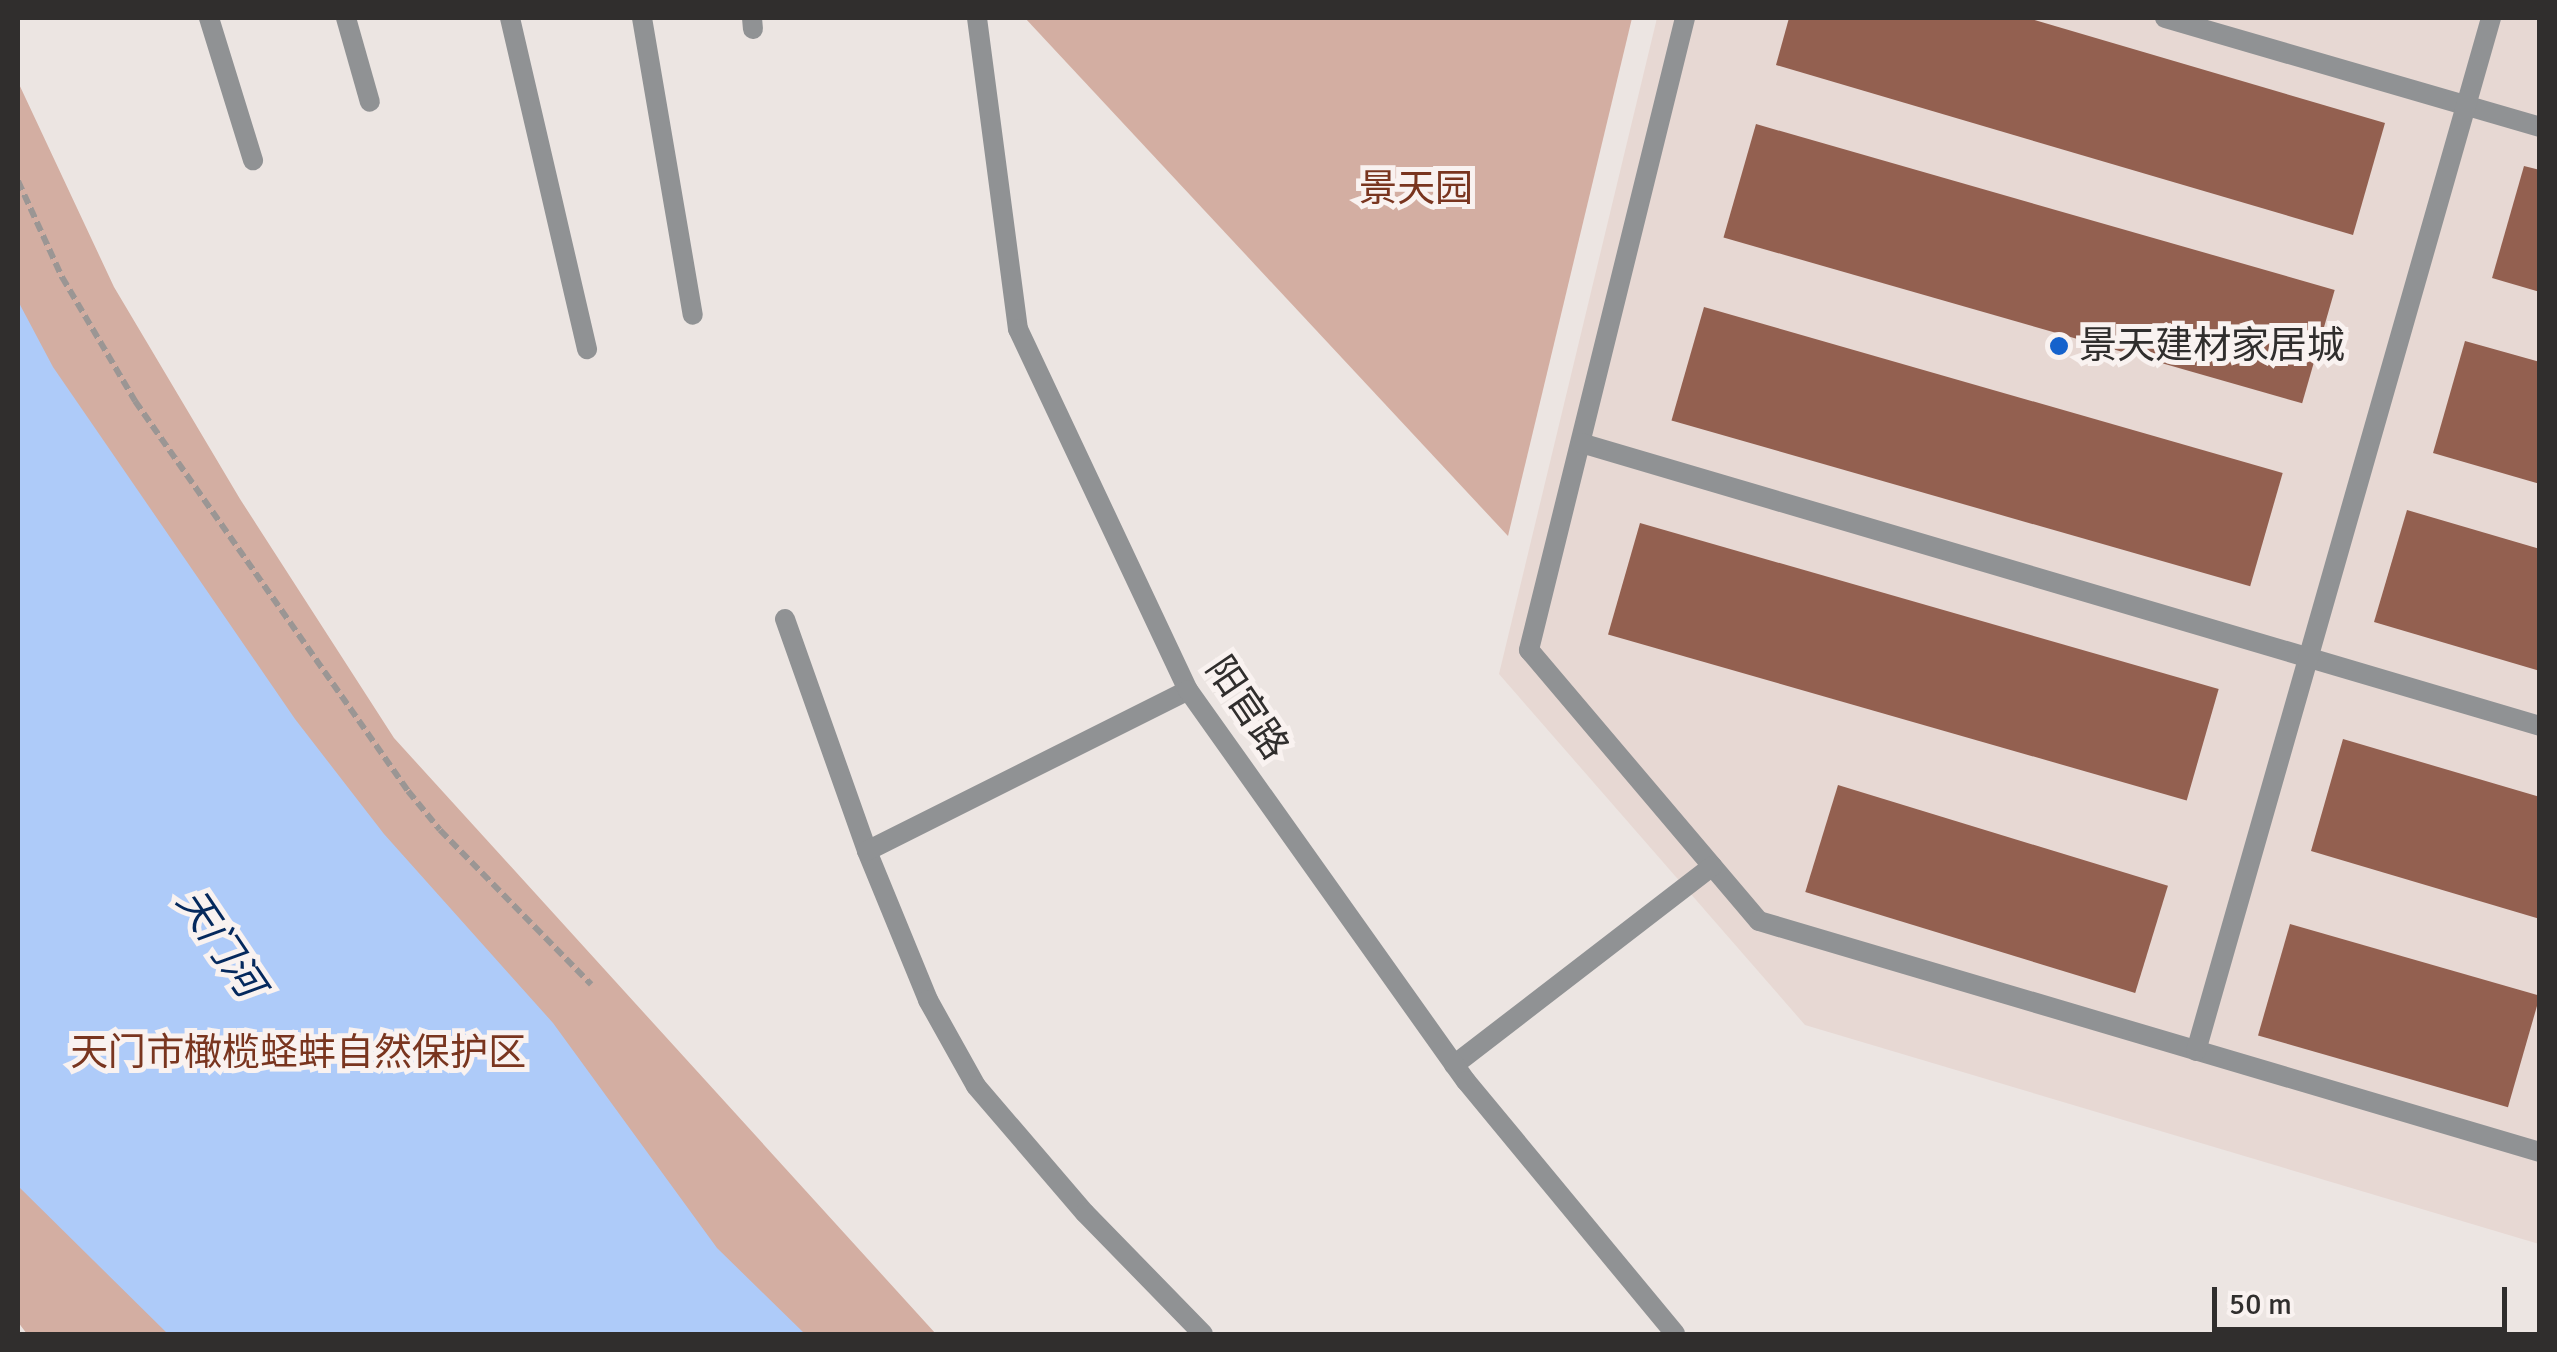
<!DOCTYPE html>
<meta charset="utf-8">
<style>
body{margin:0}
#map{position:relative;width:2557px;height:1352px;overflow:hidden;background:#ece5e2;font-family:Signika,"Noto Sans SC",sans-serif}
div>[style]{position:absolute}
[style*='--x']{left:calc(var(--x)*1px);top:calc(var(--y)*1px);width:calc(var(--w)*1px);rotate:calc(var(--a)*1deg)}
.built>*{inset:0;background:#e7d8d3}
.green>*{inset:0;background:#d3aea2}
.water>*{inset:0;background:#aecbf9}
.building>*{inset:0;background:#936050;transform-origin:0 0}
.path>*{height:6px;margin-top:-3px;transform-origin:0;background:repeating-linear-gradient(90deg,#9b9694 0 10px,transparent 0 15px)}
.lane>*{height:20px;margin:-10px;padding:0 10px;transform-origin:10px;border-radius:10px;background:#909294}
.street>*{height:20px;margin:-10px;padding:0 10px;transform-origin:10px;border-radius:10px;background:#909294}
.dots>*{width:28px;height:28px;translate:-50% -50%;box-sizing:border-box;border:5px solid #f9f2f0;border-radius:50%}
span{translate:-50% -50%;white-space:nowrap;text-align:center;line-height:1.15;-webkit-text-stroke:10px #f9f2f0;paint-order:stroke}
.park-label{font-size:38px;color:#79351f}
.poi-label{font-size:38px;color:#302e2d}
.left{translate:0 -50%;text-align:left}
.street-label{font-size:38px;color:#302e2d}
.water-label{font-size:40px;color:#05295d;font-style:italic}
.frame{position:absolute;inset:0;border:20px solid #302e2d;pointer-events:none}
.scale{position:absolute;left:2212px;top:1287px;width:295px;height:45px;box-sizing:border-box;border:5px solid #302e2d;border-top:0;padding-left:12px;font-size:30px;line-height:35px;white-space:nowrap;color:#302e2d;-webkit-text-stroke:8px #f9f2f0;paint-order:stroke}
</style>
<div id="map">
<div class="built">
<i style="clip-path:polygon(1657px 18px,2539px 18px,2539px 1244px,1805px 1025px,1499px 674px)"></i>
</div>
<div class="green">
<i style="clip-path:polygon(1025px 18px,1632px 18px,1508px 536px)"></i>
<i style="clip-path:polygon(18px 82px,114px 287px,240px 499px,394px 738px,936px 1334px,27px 1334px,18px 1322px)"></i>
</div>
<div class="water">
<i style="clip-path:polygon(18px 301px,53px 367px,295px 719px,384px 834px,553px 1023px,717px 1248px,805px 1334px,168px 1334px,18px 1186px)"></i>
</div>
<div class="building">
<i style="clip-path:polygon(1789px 18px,2028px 18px,2385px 123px,2353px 235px,1776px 65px)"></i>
<i style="left:1756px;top:124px;width:602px;height:118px;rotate:16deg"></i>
<i style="clip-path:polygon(2524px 166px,2540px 170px,2540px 292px,2492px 278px)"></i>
<i style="left:1704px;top:307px;width:602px;height:118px;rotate:16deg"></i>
<i style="clip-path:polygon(2465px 341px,2540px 362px,2540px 484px,2433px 453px)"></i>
<i style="clip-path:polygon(2407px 510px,2540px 549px,2540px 671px,2374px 622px)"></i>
<i style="left:1640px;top:523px;width:602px;height:116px;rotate:16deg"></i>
<i style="clip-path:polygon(2343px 739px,2540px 797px,2540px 919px,2311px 851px)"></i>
<i style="left:1838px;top:785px;width:345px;height:112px;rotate:17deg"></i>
<i style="left:2290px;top:924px;width:260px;height:116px;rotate:16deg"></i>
</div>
<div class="path">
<i style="--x:18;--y:181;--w:106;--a:65.4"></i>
<i style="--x:62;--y:277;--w:144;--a:59.5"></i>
<i style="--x:135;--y:401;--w:476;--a:55"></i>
<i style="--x:408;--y:791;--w:50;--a:50.6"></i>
<i style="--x:440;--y:830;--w:216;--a:45.6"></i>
</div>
<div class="lane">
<i style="--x:209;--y:18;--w:149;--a:72.8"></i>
<i style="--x:346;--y:18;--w:87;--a:74.1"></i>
<i style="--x:510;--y:18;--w:340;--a:76.9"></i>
<i style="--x:642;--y:18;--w:301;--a:80.3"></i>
<i style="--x:752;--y:18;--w:11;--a:85"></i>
<i style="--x:1685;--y:18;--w:651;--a:103.87"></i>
<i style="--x:1529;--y:650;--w:355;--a:49.7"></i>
<i style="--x:1759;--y:921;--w:814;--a:16.48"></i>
<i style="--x:2165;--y:18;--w:391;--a:16.2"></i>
<i style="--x:1581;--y:443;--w:1000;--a:16.44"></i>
<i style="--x:785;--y:619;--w:246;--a:70.5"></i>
<i style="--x:867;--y:851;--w:161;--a:67.7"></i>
<i style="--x:928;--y:1000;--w:98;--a:60.8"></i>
<i style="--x:976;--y:1086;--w:167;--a:49.4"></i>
<i style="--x:1085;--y:1213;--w:169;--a:45.7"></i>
<i style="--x:867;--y:851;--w:359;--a:-26.6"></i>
<i style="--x:2196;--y:1051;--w:1074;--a:-74.06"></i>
<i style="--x:1454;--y:1065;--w:326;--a:-37.6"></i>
</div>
<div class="street">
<i style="--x:977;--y:18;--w:314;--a:82.5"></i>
<i style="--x:1018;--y:329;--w:399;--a:64.8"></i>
<i style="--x:1188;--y:690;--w:480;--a:54.6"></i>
<i style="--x:1466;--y:1081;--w:328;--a:50.4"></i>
</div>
<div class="dots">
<i style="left:2059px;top:346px;background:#1562cc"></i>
</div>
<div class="park-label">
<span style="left:1416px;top:189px">景天园</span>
<span style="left:298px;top:1053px">天门市橄榄蛏蚌自然保护区</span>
</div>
<div class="poi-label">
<span class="left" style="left:2079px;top:346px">景天建材家居城</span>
</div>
<div class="street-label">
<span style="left:1247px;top:708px;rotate:56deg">阳官路</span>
</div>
<div class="water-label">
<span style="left:220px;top:943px;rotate:56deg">天门河</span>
</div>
<div class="frame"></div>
<div class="scale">50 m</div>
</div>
